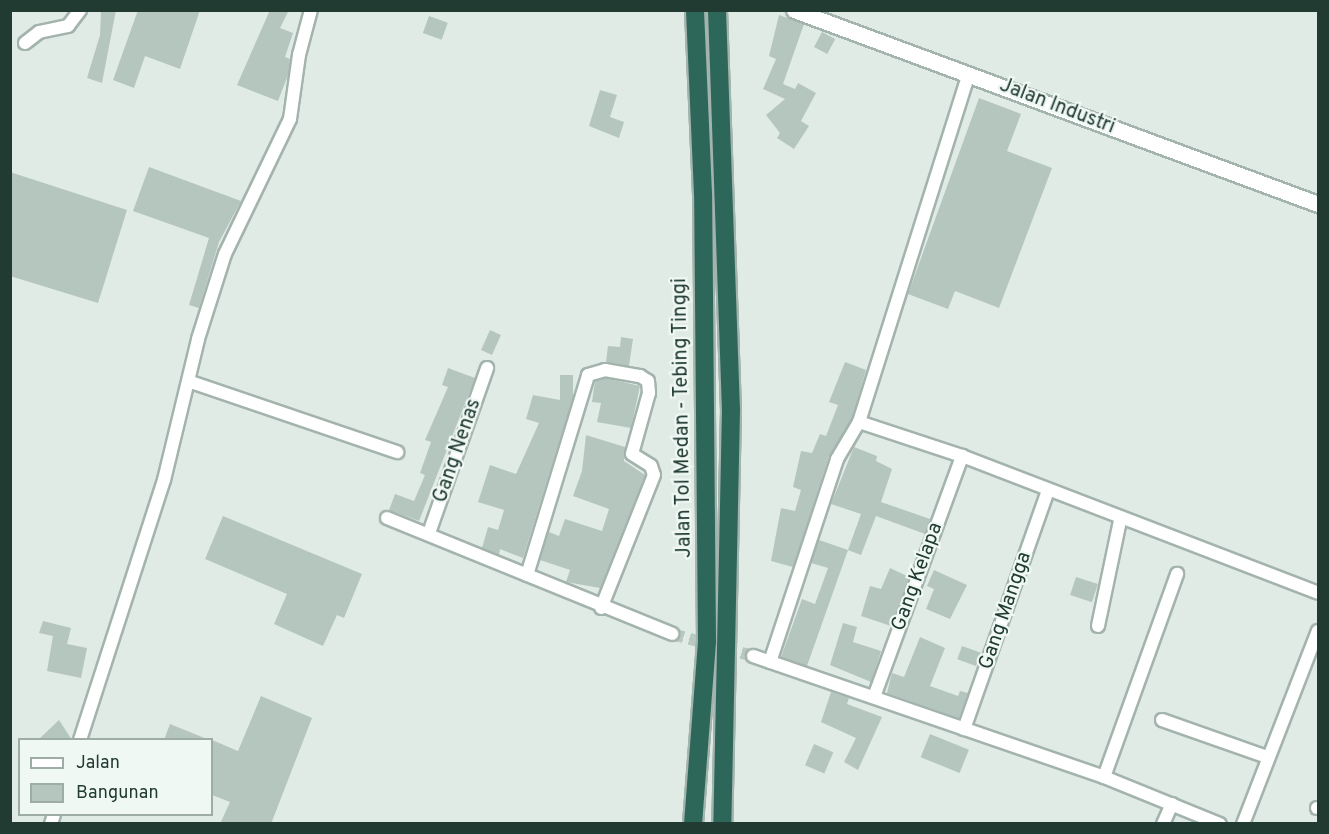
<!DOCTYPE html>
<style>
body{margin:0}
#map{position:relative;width:1329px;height:834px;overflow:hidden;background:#e0ebe6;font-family:Overpass,sans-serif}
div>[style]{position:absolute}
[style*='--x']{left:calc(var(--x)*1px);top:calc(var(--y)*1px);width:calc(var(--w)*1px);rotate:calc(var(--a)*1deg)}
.building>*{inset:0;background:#b5c6bf;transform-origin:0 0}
.minor-tunnel>*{height:12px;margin-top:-6px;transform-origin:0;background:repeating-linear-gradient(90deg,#bac8c2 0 12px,transparent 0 18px)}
.roads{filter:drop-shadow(2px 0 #a3b3ad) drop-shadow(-2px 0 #a3b3ad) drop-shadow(0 2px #a3b3ad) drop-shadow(0 -2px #a3b3ad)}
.minor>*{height:12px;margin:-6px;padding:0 6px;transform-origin:6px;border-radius:6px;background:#fff}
.tertiary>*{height:15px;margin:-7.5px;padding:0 7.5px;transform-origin:7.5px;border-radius:7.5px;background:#fff}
.motorway>*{height:18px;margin:-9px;padding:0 9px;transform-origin:9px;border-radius:9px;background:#2d675a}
span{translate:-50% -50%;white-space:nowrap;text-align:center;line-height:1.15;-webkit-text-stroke:4.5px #f0f8f4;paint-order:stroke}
.street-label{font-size:20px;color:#213b33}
.frame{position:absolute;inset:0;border:12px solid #213b33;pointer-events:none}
.legend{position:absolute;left:18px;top:738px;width:195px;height:78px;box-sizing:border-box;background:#f0f8f4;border:2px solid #9daca7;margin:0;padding:8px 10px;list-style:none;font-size:18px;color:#213b33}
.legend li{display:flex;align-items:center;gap:12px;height:30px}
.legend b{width:30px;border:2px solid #9daca7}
</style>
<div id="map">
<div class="building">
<i style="clip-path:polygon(101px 10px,116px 10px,102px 83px,87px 78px,100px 35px)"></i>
<i style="clip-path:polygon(138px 10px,200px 10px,180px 69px,145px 56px,134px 88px,113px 80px)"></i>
<i style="clip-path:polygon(270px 10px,289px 10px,280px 28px,293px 33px,285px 57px,290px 59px,288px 75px,278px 101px,237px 85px)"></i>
<i style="clip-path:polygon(779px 15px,804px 24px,783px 84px,795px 89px,798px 83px,816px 93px,801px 121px,809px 126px,794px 149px,777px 138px,780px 133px,766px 115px,785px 99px,763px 89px,776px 59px,769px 56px)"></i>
<i style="left:429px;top:16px;width:20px;height:18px;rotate:20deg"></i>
<i style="left:822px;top:32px;width:15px;height:17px;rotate:28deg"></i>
<i style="clip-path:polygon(600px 90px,617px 95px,610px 117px,624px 122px,619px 138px,589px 126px)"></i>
<i style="clip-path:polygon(979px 98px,1021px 114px,1007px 151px,1052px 168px,999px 308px,955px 291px,948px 309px,908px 294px)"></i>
<i style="clip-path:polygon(149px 167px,241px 201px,219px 242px,199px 308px,189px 305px,209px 238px,133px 211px)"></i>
<i style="clip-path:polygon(10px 172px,127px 210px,98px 303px,10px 276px)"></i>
<i style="left:490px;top:330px;width:12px;height:22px;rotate:24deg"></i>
<i style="clip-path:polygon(621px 337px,633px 339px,629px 366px,606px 362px,608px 346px,620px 347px)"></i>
<i style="clip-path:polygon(845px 362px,866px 370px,852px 418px,829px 456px,793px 567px,771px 561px,781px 508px,795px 511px,801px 490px,793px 487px,801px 451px,812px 453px,820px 434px,826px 436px,838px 405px,829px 402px)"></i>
<i style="clip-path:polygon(448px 368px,475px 378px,419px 521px,389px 510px,395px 494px,414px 501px,425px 475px,420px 473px,431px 442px,425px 440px,448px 387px,442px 385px)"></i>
<i style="clip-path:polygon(560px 375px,573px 375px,573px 397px,523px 558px,500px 549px,499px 555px,482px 548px,488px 527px,498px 530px,504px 510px,478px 502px,490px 465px,516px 474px,539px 423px,526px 419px,533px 395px,560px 400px)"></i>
<i style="clip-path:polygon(605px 378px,640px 386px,631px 428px,597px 422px,601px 403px,592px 402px,595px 381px)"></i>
<i style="clip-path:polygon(586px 435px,625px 447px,624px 461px,645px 475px,600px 588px,566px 582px,570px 570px,540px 560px,549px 532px,559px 536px,565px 519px,602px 531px,609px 509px,573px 496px,582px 471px)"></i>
<i style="clip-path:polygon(854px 447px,877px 456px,876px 461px,892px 469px,881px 502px,930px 519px,925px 534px,876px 516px,861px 555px,848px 550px,861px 514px,831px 504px)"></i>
<i style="clip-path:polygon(223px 516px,362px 574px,344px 618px,337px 615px,323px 646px,274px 624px,287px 594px,205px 559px)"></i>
<i style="clip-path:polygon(819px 540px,848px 550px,807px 666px,781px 657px,802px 599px,815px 604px,828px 568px,811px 563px)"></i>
<i style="clip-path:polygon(890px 568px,909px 577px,891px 626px,861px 616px,870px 586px,881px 589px)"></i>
<i style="clip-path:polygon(934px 570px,967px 585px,950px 619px,926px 609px,934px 589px,927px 586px)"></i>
<i style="left:1076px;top:577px;width:23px;height:19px;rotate:18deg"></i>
<i style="clip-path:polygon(43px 621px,71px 628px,67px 644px,87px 648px,81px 678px,47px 671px,53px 636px,39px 633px)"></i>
<i style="clip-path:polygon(843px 623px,857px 627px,853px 642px,881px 651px,871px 682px,830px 665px)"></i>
<i style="clip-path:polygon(920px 637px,945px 648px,930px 686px,958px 696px,960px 691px,968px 693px,959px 718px,887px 693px,892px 673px,904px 677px)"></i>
<i style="left:962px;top:646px;width:20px;height:14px;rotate:20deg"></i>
<i style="clip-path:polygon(831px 692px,849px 698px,847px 704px,882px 717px,858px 770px,844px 762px,856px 738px,821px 722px)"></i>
<i style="clip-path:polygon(261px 696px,312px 718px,271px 824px,220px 824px,230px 802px,212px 795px,212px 740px,238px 751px)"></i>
<i style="clip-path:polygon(59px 720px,72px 740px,38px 740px)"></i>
<i style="clip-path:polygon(170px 724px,207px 739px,207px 740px,164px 740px)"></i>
<i style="left:930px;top:734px;width:42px;height:25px;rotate:22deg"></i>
<i style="left:814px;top:744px;width:21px;height:23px;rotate:23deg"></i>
</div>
<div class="minor-tunnel">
<i style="--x:672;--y:634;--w:84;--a:15.2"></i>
</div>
<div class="roads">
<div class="minor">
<i style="--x:25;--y:43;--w:18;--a:-38"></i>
<i style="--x:39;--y:32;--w:30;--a:-12"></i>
<i style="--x:68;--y:26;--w:20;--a:-53"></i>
<i style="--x:191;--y:382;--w:218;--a:18.8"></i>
<i style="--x:859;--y:422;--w:108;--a:18.3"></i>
<i style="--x:962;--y:456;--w:381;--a:21"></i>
<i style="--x:387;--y:518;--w:308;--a:22.1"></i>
<i style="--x:429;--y:533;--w:175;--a:-70.6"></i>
<i style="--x:527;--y:575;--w:209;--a:-73"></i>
<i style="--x:588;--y:375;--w:18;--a:-16"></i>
<i style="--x:605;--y:370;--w:36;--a:10"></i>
<i style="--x:640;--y:376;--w:9;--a:32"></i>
<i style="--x:648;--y:381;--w:12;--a:85"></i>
<i style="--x:649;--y:393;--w:63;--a:105.6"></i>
<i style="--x:632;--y:454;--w:22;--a:32"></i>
<i style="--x:651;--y:466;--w:9;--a:72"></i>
<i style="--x:654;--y:475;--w:143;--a:111.7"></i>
<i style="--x:1098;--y:626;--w:107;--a:-78.2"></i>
<i style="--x:753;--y:656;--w:371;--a:19"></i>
<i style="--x:1104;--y:777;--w:125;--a:22.1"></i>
<i style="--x:770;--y:662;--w:214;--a:-71.7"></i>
<i style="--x:837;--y:459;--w:43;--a:-59.3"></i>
<i style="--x:859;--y:422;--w:365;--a:-72.5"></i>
<i style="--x:874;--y:697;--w:257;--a:-69.9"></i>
<i style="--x:1162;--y:720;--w:111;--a:19.4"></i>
<i style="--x:964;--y:729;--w:250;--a:-70.6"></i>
<i style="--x:80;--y:740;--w:273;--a:-72.1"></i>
<i style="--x:164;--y:480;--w:145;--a:-76.4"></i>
<i style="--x:198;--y:339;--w:89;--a:-72.4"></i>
<i style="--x:225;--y:254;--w:150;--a:-64.3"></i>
<i style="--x:290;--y:119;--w:65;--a:-82"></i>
<i style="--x:299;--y:55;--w:47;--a:-75.1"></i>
<i style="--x:1104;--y:777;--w:216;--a:-70.2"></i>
<i style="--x:1317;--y:808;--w:1;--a:0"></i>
<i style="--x:51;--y:824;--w:10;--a:-73"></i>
<i style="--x:1163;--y:824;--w:22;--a:-66"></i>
<i style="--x:1243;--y:824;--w:207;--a:-68.8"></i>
</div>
<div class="tertiary">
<i style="--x:794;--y:10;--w:559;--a:20.32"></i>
</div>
<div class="motorway">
<i style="--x:717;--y:10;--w:400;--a:88"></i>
<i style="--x:731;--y:410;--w:414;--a:91.2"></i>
<i style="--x:693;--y:824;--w:184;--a:-85.6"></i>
<i style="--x:707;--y:641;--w:447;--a:-90.5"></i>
<i style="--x:703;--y:194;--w:184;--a:-92.5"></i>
</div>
</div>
<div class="street-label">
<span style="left:1057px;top:107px;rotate:21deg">Jalan Industri</span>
<span style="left:683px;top:418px;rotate:-91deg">Jalan Tol Medan - Tebing Tinggi</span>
<span style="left:458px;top:451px;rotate:-71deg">Gang Nenas</span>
<span style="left:918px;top:577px;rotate:-70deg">Gang Kelapa</span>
<span style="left:1006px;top:611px;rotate:-71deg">Gang Mangga</span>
</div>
<div class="frame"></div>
<ul class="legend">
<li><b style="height:8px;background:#fff"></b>Jalan</li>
<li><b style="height:16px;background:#b5c6bf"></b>Bangunan</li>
</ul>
</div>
